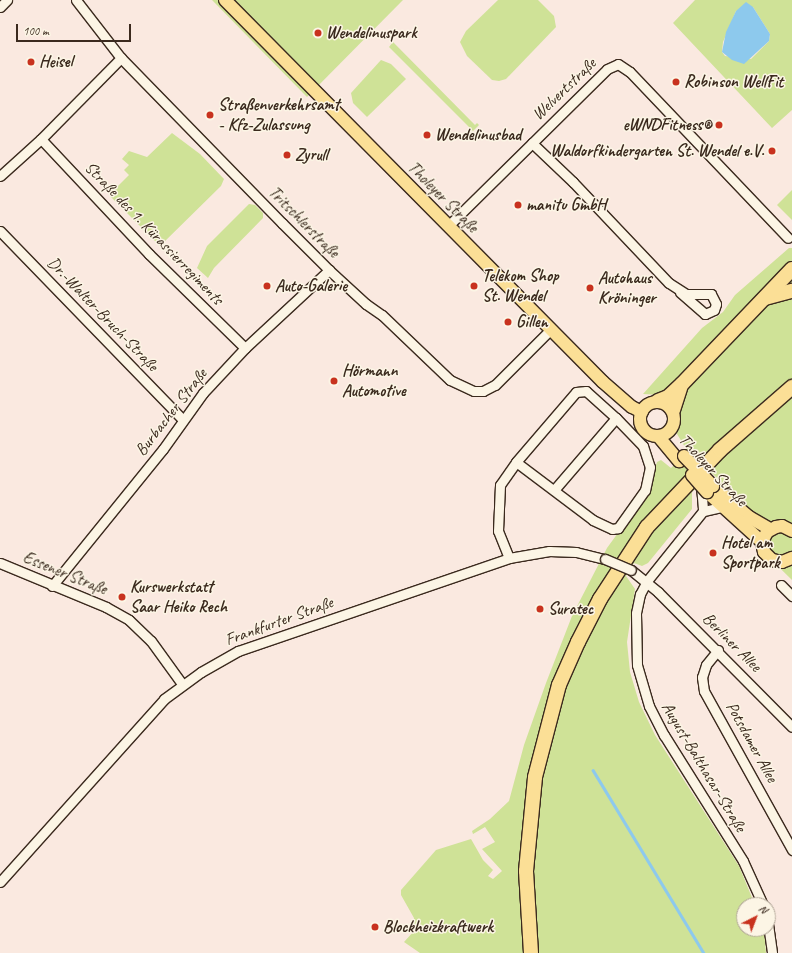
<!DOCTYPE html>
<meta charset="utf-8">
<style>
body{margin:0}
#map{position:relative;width:792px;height:953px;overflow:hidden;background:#fae9e0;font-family:Caveat,sans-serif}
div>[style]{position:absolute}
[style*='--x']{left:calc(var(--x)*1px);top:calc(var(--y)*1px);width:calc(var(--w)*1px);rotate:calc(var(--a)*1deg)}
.green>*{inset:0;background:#cfe297}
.water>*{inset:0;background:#8dc9ed}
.stream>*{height:2.5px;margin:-1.25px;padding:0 1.25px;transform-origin:1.25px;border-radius:1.25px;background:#8dc9ed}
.roads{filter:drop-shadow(1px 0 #3b2a1e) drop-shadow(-1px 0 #3b2a1e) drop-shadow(0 1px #3b2a1e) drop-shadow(0 -1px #3b2a1e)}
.minor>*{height:9px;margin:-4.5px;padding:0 4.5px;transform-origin:4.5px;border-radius:4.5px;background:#fcf5e5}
.major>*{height:12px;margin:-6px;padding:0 6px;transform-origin:6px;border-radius:6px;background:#fbdf96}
.major>.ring{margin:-6px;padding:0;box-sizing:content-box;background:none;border:12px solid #fbdf96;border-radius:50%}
.highway>*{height:14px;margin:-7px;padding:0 7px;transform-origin:7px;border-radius:7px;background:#fbdf96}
.bridges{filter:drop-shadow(1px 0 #3b2a1e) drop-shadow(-1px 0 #3b2a1e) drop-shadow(0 1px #3b2a1e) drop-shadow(0 -1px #3b2a1e)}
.minor-bridge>*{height:9px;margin:-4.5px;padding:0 4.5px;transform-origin:4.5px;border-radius:4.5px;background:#fcf5e5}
.major-bridge>*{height:12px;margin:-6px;padding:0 6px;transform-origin:6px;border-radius:6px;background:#fbdf96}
.dots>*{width:11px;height:11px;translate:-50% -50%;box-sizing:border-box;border:2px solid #fcf5e5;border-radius:50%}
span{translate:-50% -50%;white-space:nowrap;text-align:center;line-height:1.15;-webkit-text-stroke:3px #fcf5e5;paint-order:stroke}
.poi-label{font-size:17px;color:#3b2a1e;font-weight:700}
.left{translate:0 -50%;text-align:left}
.right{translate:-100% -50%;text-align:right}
.street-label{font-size:17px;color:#3b2a1e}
.north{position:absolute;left:736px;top:897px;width:40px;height:40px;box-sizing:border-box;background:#fcf5e5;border:1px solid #afa495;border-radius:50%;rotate:42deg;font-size:11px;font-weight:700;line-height:16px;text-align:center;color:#3b2a1e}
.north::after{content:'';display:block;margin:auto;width:14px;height:18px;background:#c8321e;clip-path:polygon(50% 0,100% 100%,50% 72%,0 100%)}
.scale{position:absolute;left:16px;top:24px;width:115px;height:18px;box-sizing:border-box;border:2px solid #3b2a1e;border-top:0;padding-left:5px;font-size:12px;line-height:14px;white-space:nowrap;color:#3b2a1e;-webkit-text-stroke:3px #fcf5e5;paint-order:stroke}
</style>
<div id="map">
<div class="green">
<i style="clip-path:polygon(212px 0,403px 0,307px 97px)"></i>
<i style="clip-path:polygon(498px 0,538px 0,554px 16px,556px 27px,506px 79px,499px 81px,492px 80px,467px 56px,460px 42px,466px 31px)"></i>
<i style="clip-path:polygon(evenodd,695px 0,792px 0,792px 110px,772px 128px,673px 23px,695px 0,753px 7px,770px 34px,769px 41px,751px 59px,725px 56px,722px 52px,723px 42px,736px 11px,753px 7px)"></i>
<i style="clip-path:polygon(393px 42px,475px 125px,477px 123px,479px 125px,473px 131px,389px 47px)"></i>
<i style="clip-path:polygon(381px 60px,391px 64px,406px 79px,367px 117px,353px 103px,351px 93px)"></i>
<i style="clip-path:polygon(172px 133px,200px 154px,224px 179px,221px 186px,160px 246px,109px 195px,129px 175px,124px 170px,129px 165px,122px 159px,129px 151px,147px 157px)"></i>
<i style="clip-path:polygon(792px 190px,792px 220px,777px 205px)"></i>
<i style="clip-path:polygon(249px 204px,255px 205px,263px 213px,263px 218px,214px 268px,208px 278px,197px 268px,207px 246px)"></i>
<i style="clip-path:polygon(789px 248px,792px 248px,792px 580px,713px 502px,726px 487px,712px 473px,692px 492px,692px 509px,648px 563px,642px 566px,634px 563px,626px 576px,635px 589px,627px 642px,630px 672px,639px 702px,655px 735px,739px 866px,755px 905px,744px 905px,744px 929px,764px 929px,766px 953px,420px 953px,404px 942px,414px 931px,412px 928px,414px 918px,401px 895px,401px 890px,436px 850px,471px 839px,483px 860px,493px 870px,488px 876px,493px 879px,502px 871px,482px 849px,495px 842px,485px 827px,473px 834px,472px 831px,490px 819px,509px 801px,524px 745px,546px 683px,572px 616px,607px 548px,647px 493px,657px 462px,661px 460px,671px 468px,688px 452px,677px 434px,679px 414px,671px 401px,660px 395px,643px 394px,702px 328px,723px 312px,735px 295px)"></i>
</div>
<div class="water">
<i style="clip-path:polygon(746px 2px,753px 7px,770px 34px,769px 41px,744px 64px,732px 60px,722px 52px,726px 32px,736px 11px)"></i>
</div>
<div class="stream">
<i style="--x:593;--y:770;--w:214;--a:58.8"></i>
</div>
<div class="roads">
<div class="minor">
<i style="--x:76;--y:0;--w:73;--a:52.2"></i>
<i style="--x:121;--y:58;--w:231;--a:45.7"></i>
<i style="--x:282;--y:223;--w:66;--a:45"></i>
<i style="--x:329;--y:270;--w:50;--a:42.6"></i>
<i style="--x:366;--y:304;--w:19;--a:35"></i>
<i style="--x:382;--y:315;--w:94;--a:43.7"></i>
<i style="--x:450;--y:380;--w:26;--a:25"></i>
<i style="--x:474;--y:391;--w:9;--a:0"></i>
<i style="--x:483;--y:391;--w:13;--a:-27"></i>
<i style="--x:495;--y:385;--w:79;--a:-45"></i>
<i style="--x:0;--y:7;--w:10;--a:-45"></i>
<i style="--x:41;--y:139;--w:158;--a:46.8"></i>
<i style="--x:149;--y:254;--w:134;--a:44.4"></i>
<i style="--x:532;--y:143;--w:57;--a:43.6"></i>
<i style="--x:573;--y:182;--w:139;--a:46.5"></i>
<i style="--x:669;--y:283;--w:20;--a:33"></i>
<i style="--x:686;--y:294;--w:25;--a:0"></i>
<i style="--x:711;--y:294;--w:11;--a:63"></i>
<i style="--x:716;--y:304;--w:6;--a:108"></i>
<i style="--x:714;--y:310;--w:10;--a:156"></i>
<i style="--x:705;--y:314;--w:33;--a:-139"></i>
<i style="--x:0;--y:176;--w:55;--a:-42.1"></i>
<i style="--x:41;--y:139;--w:114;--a:-45.4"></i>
<i style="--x:448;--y:226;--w:223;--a:-44.6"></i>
<i style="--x:607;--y:69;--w:12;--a:-24"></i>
<i style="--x:618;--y:64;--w:14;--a:34"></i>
<i style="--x:630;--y:72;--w:229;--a:46.4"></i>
<i style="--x:0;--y:231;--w:263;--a:45.9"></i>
<i style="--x:701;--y:486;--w:25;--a:85"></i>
<i style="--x:554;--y:490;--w:95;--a:-49.3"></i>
<i style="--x:721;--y:507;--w:18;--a:167"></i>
<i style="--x:703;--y:511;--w:90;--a:128.7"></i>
<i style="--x:647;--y:581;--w:15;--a:118"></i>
<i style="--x:640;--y:594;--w:19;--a:102"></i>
<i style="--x:636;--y:613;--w:52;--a:88.9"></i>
<i style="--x:637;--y:665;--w:43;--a:73.7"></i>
<i style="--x:649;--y:706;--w:33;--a:63"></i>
<i style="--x:664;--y:735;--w:149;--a:57.9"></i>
<i style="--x:743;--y:861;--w:48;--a:65.6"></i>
<i style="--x:509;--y:558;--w:29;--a:-112"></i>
<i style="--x:498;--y:531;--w:46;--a:-87.5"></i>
<i style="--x:500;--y:485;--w:28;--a:-55"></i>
<i style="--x:516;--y:462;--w:92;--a:-49.4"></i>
<i style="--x:576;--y:392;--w:10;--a:-6"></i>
<i style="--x:586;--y:391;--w:40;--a:42"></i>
<i style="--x:616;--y:418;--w:39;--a:46"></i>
<i style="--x:643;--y:446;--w:22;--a:72"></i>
<i style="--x:650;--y:467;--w:24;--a:102"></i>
<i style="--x:645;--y:490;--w:47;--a:125.4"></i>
<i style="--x:618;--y:528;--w:6;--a:171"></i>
<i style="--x:612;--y:529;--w:21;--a:-155"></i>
<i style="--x:593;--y:520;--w:96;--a:-143"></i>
<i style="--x:0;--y:563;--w:115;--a:22.5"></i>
<i style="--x:106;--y:607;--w:26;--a:29"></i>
<i style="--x:129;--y:620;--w:30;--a:44"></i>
<i style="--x:151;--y:641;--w:53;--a:54.2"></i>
<i style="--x:631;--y:570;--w:35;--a:39"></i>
<i style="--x:658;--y:592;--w:190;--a:45.2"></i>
<i style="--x:781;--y:585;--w:16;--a:45"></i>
<i style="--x:52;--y:586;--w:176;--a:-51"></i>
<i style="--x:163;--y:449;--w:69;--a:-54.5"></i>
<i style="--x:203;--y:393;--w:62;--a:-47"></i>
<i style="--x:245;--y:348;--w:115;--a:-42.9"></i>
<i style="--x:718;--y:650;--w:19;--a:129"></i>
<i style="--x:706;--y:665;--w:13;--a:108"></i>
<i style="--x:702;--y:677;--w:14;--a:82"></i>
<i style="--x:704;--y:691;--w:182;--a:61"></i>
<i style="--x:0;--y:882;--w:246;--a:-48.1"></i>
<i style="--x:164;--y:699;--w:46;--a:-36.1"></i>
<i style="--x:201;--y:672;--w:43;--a:-29.6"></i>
<i style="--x:238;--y:651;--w:287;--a:-18.9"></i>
<i style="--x:509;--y:558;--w:41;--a:-9.9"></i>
<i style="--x:549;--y:551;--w:27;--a:2"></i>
<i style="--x:576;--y:552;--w:30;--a:14"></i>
<i style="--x:768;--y:924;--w:29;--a:82"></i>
</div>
<div class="major">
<i style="--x:225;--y:0;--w:537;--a:45.3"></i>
<i style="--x:603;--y:382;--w:38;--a:41"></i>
<i style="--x:632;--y:407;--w:11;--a:27"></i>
<i class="ring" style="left:640px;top:402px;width:22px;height:22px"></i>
<i style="--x:658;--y:436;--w:33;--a:50"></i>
<i style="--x:713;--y:486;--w:48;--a:40.7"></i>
<i style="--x:749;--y:517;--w:24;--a:30"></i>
<i style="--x:707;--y:492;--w:74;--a:42.3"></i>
<i style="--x:792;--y:531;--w:11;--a:-153"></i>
<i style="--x:782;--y:526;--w:6;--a:171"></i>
<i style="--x:776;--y:527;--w:10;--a:151"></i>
<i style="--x:767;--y:532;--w:11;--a:117"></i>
<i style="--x:762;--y:542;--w:10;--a:79"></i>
<i style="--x:764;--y:552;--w:11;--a:45"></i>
<i style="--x:772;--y:560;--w:10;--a:11"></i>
<i style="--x:782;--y:562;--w:11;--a:-22"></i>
</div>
<div class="highway">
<i style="--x:765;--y:298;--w:28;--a:-15"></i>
<i style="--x:658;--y:401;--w:11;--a:-22"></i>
<i style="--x:668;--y:397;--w:19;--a:-43"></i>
<i style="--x:682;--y:384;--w:159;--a:-46.3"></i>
<i style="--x:673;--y:410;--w:23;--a:-72"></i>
<i style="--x:531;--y:953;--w:82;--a:-93.5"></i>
<i style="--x:526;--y:871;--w:94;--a:-84.5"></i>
<i style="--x:535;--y:777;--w:95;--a:-75.4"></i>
<i style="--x:559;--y:685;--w:47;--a:-66.2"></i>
<i style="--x:578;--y:642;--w:48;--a:-62.9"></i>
<i style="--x:600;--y:599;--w:86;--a:-56.9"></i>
<i style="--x:647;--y:527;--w:106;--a:-46.5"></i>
<i style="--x:720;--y:450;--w:96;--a:-41.2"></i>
</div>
</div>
<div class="bridges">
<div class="minor-bridge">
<i style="--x:605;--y:559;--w:28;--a:23"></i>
</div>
<div class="major-bridge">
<i style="--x:684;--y:456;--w:42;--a:46"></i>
<i style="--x:692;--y:475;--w:23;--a:49"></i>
</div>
</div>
<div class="dots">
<i style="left:318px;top:33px;background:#c8321e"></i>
<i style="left:31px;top:62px;background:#c8321e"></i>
<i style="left:676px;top:82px;background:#c8321e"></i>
<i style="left:210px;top:115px;background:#c8321e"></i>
<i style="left:719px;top:125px;background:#c8321e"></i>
<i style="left:427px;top:135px;background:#c8321e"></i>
<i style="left:772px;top:151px;background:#c8321e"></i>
<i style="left:287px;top:155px;background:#c8321e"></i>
<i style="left:518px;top:205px;background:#c8321e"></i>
<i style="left:267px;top:286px;background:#c8321e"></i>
<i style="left:474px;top:286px;background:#c8321e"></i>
<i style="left:590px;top:288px;background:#c8321e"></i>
<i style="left:508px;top:322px;background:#c8321e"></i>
<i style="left:334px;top:381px;background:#c8321e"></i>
<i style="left:713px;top:553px;background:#c8321e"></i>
<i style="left:122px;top:597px;background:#c8321e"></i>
<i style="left:540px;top:609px;background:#c8321e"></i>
<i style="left:375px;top:927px;background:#c8321e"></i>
</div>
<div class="poi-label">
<span class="left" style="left:326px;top:33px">Wendelinuspark</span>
<span class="left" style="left:39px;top:62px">Heisel</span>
<span class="left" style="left:684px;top:82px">Robinson WellFit</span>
<span class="left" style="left:218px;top:115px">Straßenverkehrsamt<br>- Kfz-Zulassung</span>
<span class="right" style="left:711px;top:125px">eWNDFitness®</span>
<span class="left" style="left:435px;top:135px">Wendelinusbad</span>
<span class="right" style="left:764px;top:151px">Waldorfkindergarten St. Wendel e.V.</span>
<span class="left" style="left:295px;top:155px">Zyrull</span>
<span class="left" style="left:526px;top:205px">manitu GmbH</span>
<span class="left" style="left:482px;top:286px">Telekom Shop<br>St. Wendel</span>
<span class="left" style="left:598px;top:288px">Autohaus<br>Kröninger</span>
<span class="left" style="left:275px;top:286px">Auto-Galerie</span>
<span class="left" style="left:516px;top:322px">Gillen</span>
<span class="left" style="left:342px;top:381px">Hörmann<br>Automotive</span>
<span class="left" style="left:721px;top:553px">Hotel am<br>Sportpark</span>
<span class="left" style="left:130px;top:597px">Kurswerkstatt<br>Saar Heiko Rech</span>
<span class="left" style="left:548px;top:609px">Suratec</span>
<span class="left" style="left:383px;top:927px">Blockheizkraftwerk</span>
</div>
<div class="street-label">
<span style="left:564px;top:89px;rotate:-44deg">Welvertstraße</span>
<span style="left:443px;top:197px;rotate:45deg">Tholeyer Straße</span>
<span style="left:304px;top:222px;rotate:45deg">Tritschlerstraße</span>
<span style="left:154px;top:233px;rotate:46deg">Straße des 1. Kürassierregiments</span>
<span style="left:103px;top:314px;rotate:46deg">Dr.-Walter-Bruch-Straße</span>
<span style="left:171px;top:412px;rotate:-52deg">Burbacher Straße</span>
<span style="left:713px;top:470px;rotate:47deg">Tholeyer Straße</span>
<span style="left:65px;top:573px;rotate:22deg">Essener Straße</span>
<span style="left:279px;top:621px;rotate:-20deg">Frankfurter Straße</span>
<span style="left:732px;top:642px;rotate:45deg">Berliner Allee</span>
<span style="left:752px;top:742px;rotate:61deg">Potsdamer Allee</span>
<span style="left:704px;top:767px;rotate:59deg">August-Balthasar-Straße</span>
</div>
<div class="north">N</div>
<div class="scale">100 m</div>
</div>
